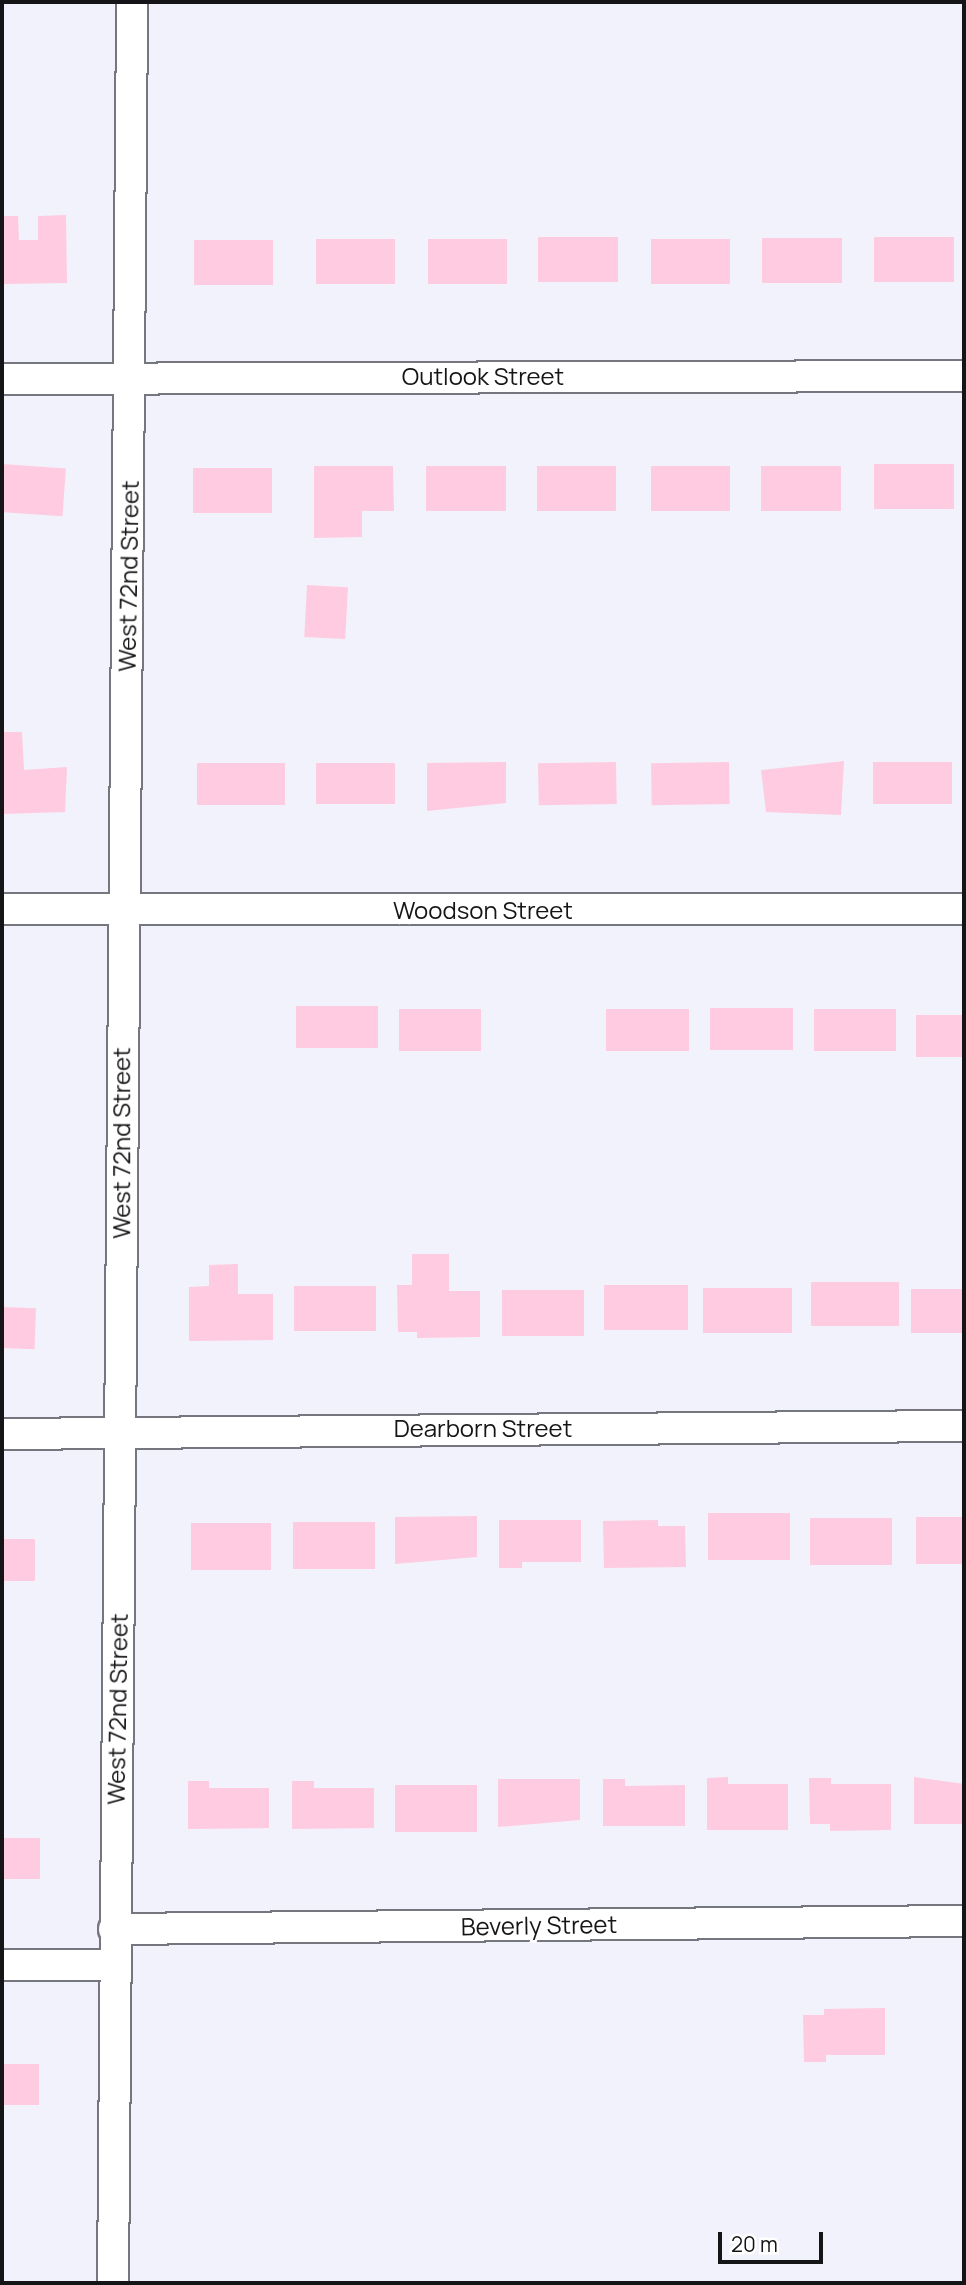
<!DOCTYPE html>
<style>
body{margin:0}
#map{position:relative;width:966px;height:2285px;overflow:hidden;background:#f2f2fc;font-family:Manrope,sans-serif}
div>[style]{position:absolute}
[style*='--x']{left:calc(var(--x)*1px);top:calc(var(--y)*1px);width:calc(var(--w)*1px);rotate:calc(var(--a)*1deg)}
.building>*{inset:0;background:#fecbe0;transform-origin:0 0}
.roads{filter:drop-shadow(2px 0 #75767e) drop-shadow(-2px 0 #75767e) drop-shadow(0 2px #75767e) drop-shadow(0 -2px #75767e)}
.minor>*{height:30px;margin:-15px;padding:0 15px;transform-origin:15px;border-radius:15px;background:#fff}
span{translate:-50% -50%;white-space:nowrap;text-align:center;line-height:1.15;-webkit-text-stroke:5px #fff;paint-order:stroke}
.street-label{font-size:24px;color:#151518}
.frame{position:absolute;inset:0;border:4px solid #151518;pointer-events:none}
.scale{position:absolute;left:718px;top:2232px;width:105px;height:32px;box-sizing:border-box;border:4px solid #151518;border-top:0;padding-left:9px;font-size:21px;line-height:24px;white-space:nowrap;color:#151518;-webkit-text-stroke:5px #fff;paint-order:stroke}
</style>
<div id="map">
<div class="building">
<i style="clip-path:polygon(66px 215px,67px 283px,2px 284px,2px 216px,18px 216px,19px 240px,38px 240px,38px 216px)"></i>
<i style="left:618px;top:237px;width:45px;height:80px;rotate:90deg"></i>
<i style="left:874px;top:237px;width:80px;height:45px"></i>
<i style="left:842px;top:238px;width:45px;height:80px;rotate:90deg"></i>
<i style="left:316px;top:239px;width:79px;height:45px"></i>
<i style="left:428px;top:239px;width:79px;height:45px"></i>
<i style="left:730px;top:239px;width:45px;height:79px;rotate:90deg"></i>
<i style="left:194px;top:240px;width:79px;height:45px"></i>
<i style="left:2px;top:464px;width:64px;height:48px;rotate:4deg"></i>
<i style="left:954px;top:464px;width:45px;height:80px;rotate:90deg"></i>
<i style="clip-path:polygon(314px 466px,393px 466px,394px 511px,362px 511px,362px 537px,314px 538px)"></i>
<i style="left:506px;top:466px;width:45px;height:80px;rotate:90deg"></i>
<i style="left:537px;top:466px;width:79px;height:45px"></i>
<i style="left:730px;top:466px;width:45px;height:79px;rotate:90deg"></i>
<i style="left:841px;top:466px;width:45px;height:80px;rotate:90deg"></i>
<i style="left:193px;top:468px;width:79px;height:45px"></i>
<i style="left:307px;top:585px;width:41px;height:52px;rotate:3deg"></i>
<i style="clip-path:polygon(2px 732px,22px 732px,24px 770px,67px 767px,65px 812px,2px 814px)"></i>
<i style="clip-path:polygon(844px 761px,841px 815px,766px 812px,761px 770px)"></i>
<i style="clip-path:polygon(506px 762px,506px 803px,427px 811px,427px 763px)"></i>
<i style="left:616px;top:762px;width:42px;height:78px;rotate:89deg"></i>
<i style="left:729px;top:762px;width:42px;height:78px;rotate:89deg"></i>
<i style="left:952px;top:762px;width:42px;height:79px;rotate:90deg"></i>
<i style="left:285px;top:763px;width:42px;height:88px;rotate:90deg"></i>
<i style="left:395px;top:763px;width:41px;height:79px;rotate:90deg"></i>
<i style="left:296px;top:1006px;width:82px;height:42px"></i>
<i style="left:710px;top:1008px;width:83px;height:42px"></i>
<i style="left:399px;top:1009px;width:82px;height:42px"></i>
<i style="left:606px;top:1009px;width:83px;height:42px"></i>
<i style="left:814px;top:1009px;width:82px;height:42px"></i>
<i style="left:916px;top:1015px;width:48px;height:42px"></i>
<i style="clip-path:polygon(412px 1254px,449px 1254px,449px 1291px,480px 1291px,480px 1337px,417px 1338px,417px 1332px,398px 1332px,397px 1285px,412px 1285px)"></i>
<i style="clip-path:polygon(238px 1264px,238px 1294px,273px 1294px,273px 1340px,189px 1341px,189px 1287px,209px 1286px,209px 1265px)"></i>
<i style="left:811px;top:1282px;width:88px;height:44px"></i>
<i style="left:688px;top:1285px;width:45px;height:84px;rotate:90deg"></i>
<i style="left:294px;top:1286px;width:82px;height:45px"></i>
<i style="left:703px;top:1288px;width:89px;height:45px"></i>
<i style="left:911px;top:1289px;width:53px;height:44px"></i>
<i style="left:584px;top:1290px;width:46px;height:82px;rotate:90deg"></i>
<i style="left:2px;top:1307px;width:34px;height:41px;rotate:2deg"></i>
<i style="left:790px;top:1513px;width:47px;height:82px;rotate:90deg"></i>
<i style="clip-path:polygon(477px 1516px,477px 1557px,395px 1564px,395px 1517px)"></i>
<i style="left:964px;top:1517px;width:47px;height:48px;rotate:90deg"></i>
<i style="left:810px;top:1518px;width:82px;height:47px"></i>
<i style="clip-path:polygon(499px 1520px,581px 1520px,581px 1562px,522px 1562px,522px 1568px,499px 1568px)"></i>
<i style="clip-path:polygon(658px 1520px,658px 1526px,685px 1526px,686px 1567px,604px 1568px,603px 1521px)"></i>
<i style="left:293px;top:1522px;width:82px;height:47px"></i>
<i style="left:191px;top:1523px;width:80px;height:47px"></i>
<i style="left:2px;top:1539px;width:33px;height:42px"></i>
<i style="clip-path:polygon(728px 1777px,728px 1784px,788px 1784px,788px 1830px,707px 1830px,707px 1778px)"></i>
<i style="clip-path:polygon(914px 1777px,964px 1784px,964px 1824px,914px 1824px)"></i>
<i style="clip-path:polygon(809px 1778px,831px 1778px,831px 1784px,891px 1784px,891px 1830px,830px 1831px,830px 1824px,810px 1824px)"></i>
<i style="clip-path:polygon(498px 1779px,580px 1779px,580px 1820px,498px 1827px)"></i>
<i style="clip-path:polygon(603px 1779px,625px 1779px,625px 1786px,685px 1785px,685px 1826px,603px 1826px)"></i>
<i style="clip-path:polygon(188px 1781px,209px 1781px,209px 1788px,269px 1788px,269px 1828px,188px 1829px)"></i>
<i style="clip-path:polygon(292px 1781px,314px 1781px,314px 1788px,374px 1788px,374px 1828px,292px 1829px)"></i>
<i style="left:395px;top:1785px;width:82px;height:47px"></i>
<i style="left:2px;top:1838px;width:38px;height:41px"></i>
<i style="clip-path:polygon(885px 2008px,885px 2055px,826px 2055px,826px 2062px,804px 2062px,803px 2015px,824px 2015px,824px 2009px)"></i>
<i style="left:2px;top:2064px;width:37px;height:41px"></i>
</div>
<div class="roads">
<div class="minor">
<i style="--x:2;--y:379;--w:962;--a:-0.18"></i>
<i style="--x:2;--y:909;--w:962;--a:0"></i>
<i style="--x:2;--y:1434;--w:962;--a:-0.48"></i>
<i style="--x:114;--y:1929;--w:850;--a:-0.54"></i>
<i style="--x:2;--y:1965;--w:112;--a:0"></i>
<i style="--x:113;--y:2283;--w:2281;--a:-89.52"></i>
</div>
</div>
<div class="street-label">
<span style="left:483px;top:376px">Outlook Street</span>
<span style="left:128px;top:576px;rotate:-89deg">West 72nd Street</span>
<span style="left:483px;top:910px">Woodson Street</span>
<span style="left:121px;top:1143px;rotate:-90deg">West 72nd Street</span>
<span style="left:483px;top:1428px">Dearborn Street</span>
<span style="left:117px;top:1709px;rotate:-89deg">West 72nd Street</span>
<span style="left:539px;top:1925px;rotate:-1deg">Beverly Street</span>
</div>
<div class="frame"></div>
<div class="scale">20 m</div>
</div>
